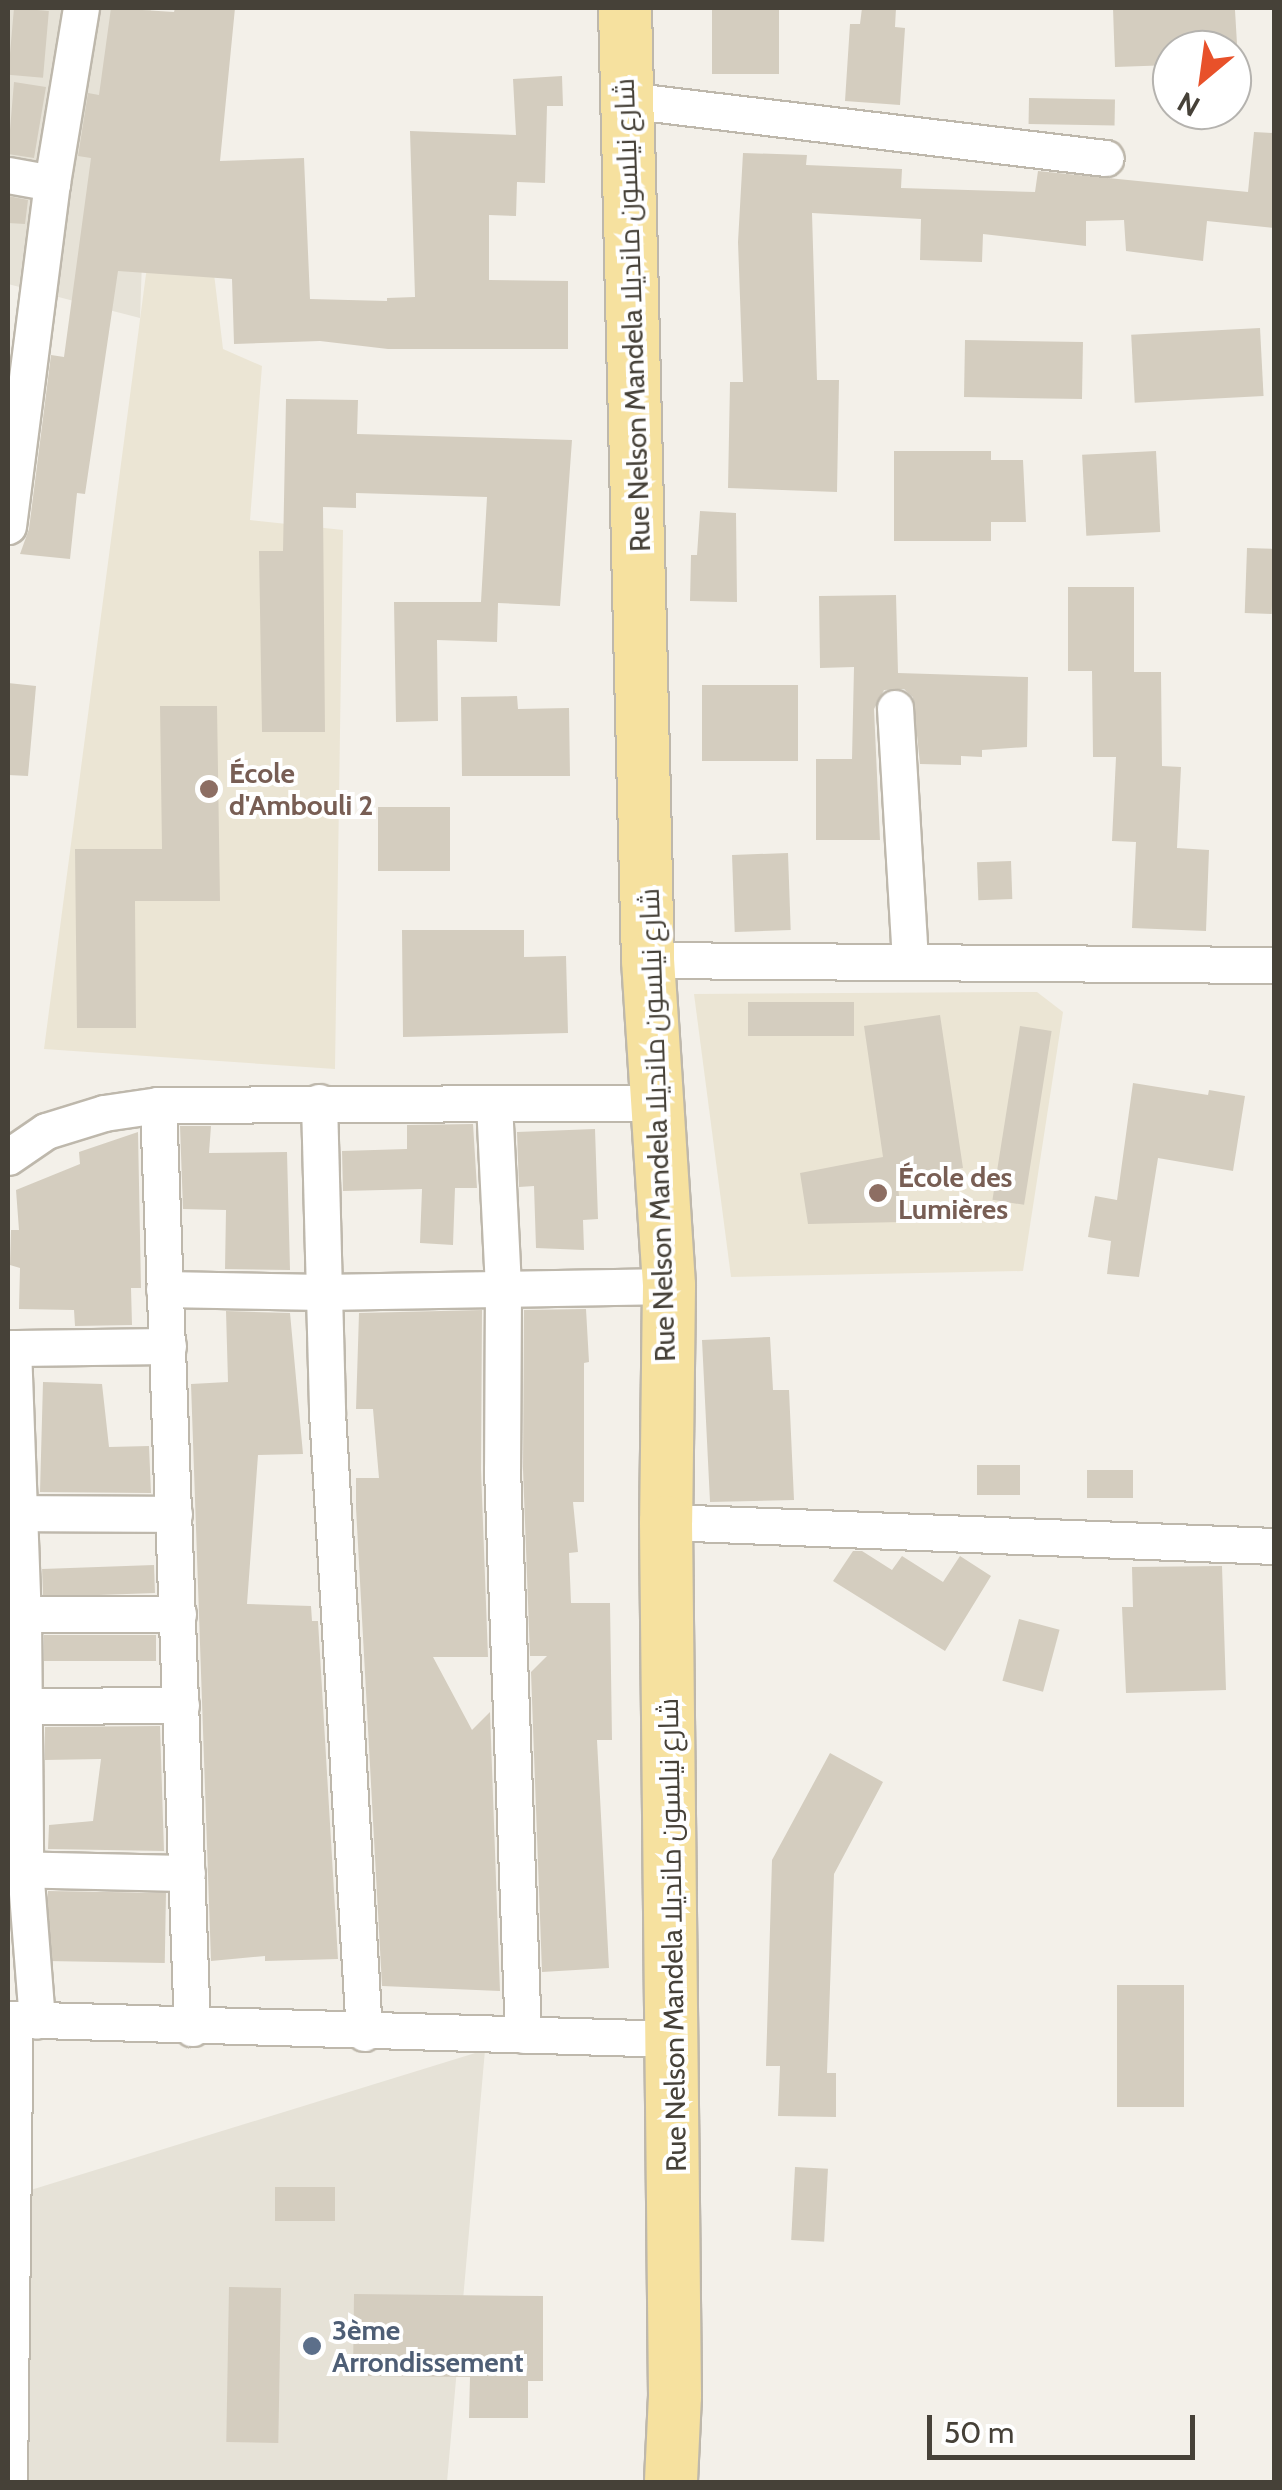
<!DOCTYPE html>
<meta charset="utf-8">
<style>
body{margin:0}
#map{position:relative;width:1282px;height:2490px;overflow:hidden;background:#f3f0e9;font-family:Cabin,Cairo,sans-serif}
div>[style]{position:absolute}
[style*='--x']{left:calc(var(--x)*1px);top:calc(var(--y)*1px);width:calc(var(--w)*1px);rotate:calc(var(--a)*1deg)}
.residential>*{inset:0;background:#e6e2d7}
.education>*{inset:0;background:#ebe5d4}
.building>*{inset:0;background:#d4cdbf;transform-origin:0 0}
.roads{filter:drop-shadow(2px 0 #beb8ac) drop-shadow(-2px 0 #beb8ac) drop-shadow(0 2px #beb8ac) drop-shadow(0 -2px #beb8ac)}
.street>*{height:35px;margin:-17.5px;padding:0 17.5px;transform-origin:17.5px;border-radius:17.5px;background:#fff}
.primary>*{height:52px;margin:-26px;padding:0 26px;transform-origin:26px;border-radius:26px;background:#f6e19f}
.dots>*{width:28px;height:28px;translate:-50% -50%;box-sizing:border-box;border:5px solid #fff;border-radius:50%}
span{translate:-50% -50%;white-space:nowrap;text-align:center;line-height:1.15;-webkit-text-stroke:8px #fff;paint-order:stroke}
.street-label{font-size:28px;color:#464138}
.education-label{font-size:28px;color:#785e54;font-weight:700}
.left{translate:0 -50%;text-align:left}
.service-label{font-size:28px;color:#4e5e75;font-weight:700}
.frame{position:absolute;inset:0;border:10px solid #464138;pointer-events:none}
.north{position:absolute;left:1152px;top:30px;width:100px;height:100px;box-sizing:border-box;background:#fff;border:2px solid #b5b3af;border-radius:50%;rotate:209deg;font-size:28px;font-weight:700;line-height:40px;text-align:center;color:#464138}
.north::after{content:'';display:block;margin:auto;width:35px;height:45px;background:#e8512a;clip-path:polygon(50% 0,100% 100%,50% 72%,0 100%)}
.scale{position:absolute;left:927px;top:2415px;width:268px;height:45px;box-sizing:border-box;border:5px solid #464138;border-top:0;padding-left:12px;font-size:30px;line-height:35px;white-space:nowrap;color:#464138;-webkit-text-stroke:8px #fff;paint-order:stroke}
</style>
<div id="map">
<div class="residential">
<i style="clip-path:polygon(8px 8px,151px 8px,140px 318px,8px 284px)"></i>
<i style="clip-path:polygon(485px 2050px,447px 2482px,8px 2482px,8px 2197px)"></i>
</div>
<div class="education">
<i style="clip-path:polygon(156px 198px,207px 215px,223px 349px,262px 366px,250px 520px,343px 530px,335px 1069px,44px 1049px)"></i>
<i style="clip-path:polygon(1037px 992px,1063px 1012px,1023px 1271px,731px 1277px,694px 994px)"></i>
</div>
<div class="building">
<i style="left:14px;top:8px;width:35px;height:67px;rotate:5deg"></i>
<i style="clip-path:polygon(111px 8px,174px 12px,175px 8px,235px 8px,220px 161px,304px 158px,310px 299px,387px 301px,387px 298px,415px 297px,410px 131px,516px 135px,513px 79px,562px 76px,563px 106px,547px 106px,545px 183px,517px 182px,516px 216px,489px 215px,489px 280px,568px 281px,568px 349px,388px 349px,320px 341px,234px 344px,232px 279px,118px 271px,85px 494px,77px 493px,70px 559px,20px 554px,29px 529px,51px 355px,64px 357px,91px 158px,78px 156px,88px 93px,99px 95px)"></i>
<i style="left:712px;top:8px;width:67px;height:66px"></i>
<i style="clip-path:polygon(862px 8px,896px 8px,895px 27px,905px 28px,900px 105px,845px 101px,850px 24px,860px 24px)"></i>
<i style="clip-path:polygon(1113px 8px,1235px 10px,1237px 44px,1172px 50px,1172px 65px,1115px 67px)"></i>
<i style="clip-path:polygon(14px 82px,46px 87px,34px 158px,8px 154px)"></i>
<i style="left:1029px;top:98px;width:86px;height:26px;rotate:1deg"></i>
<i style="clip-path:polygon(1254px 132px,1274px 133px,1274px 228px,1207px 221px,1203px 261px,1126px 251px,1124px 220px,1086px 221px,1086px 246px,983px 234px,982px 262px,920px 260px,921px 219px,812px 213px,817px 380px,839px 380px,837px 492px,728px 488px,730px 382px,743px 382px,738px 242px,743px 153px,807px 155px,806px 165px,902px 169px,901px 188px,1035px 192px,1038px 171px,1248px 192px)"></i>
<i style="clip-path:polygon(8px 196px,28px 200px,25px 224px,8px 223px)"></i>
<i style="left:1260px;top:328px;width:68px;height:129px;rotate:87deg"></i>
<i style="left:965px;top:340px;width:118px;height:57px;rotate:1deg"></i>
<i style="clip-path:polygon(286px 399px,358px 400px,357px 434px,572px 440px,560px 606px,498px 603px,497px 642px,437px 640px,438px 721px,396px 722px,394px 602px,494px 602px,481px 602px,487px 497px,356px 493px,356px 508px,323px 507px,325px 732px,262px 732px,259px 551px,283px 551px)"></i>
<i style="clip-path:polygon(894px 451px,991px 451px,991px 460px,1023px 460px,1026px 522px,991px 522px,991px 541px,894px 541px)"></i>
<i style="left:1156px;top:451px;width:81px;height:74px;rotate:87deg"></i>
<i style="clip-path:polygon(700px 511px,736px 513px,737px 602px,690px 601px,691px 555px,697px 555px)"></i>
<i style="left:1247px;top:548px;width:27px;height:65px;rotate:2deg"></i>
<i style="clip-path:polygon(1068px 587px,1134px 587px,1134px 672px,1161px 672px,1162px 766px,1181px 767px,1177px 848px,1209px 850px,1206px 931px,1132px 928px,1136px 842px,1112px 841px,1116px 757px,1093px 757px,1092px 671px,1068px 671px)"></i>
<i style="clip-path:polygon(896px 595px,898px 673px,1028px 677px,1027px 747px,982px 750px,982px 757px,961px 756px,961px 765px,920px 764px,913px 697px,904px 689px,884px 690px,874px 709px,880px 840px,816px 840px,816px 759px,852px 759px,854px 667px,820px 668px,819px 596px)"></i>
<i style="clip-path:polygon(8px 683px,36px 686px,28px 776px,8px 775px)"></i>
<i style="left:702px;top:685px;width:96px;height:76px"></i>
<i style="clip-path:polygon(517px 696px,518px 709px,569px 708px,570px 776px,462px 776px,461px 697px)"></i>
<i style="clip-path:polygon(160px 706px,217px 706px,220px 901px,135px 901px,136px 1028px,77px 1028px,75px 849px,162px 849px)"></i>
<i style="left:450px;top:807px;width:64px;height:72px;rotate:90deg"></i>
<i style="left:788px;top:853px;width:77px;height:56px;rotate:88deg"></i>
<i style="left:1011px;top:861px;width:38px;height:34px;rotate:88deg"></i>
<i style="clip-path:polygon(402px 930px,524px 930px,524px 957px,566px 956px,568px 1033px,403px 1037px)"></i>
<i style="left:748px;top:1002px;width:106px;height:34px"></i>
<i style="clip-path:polygon(940px 1015px,963px 1168px,897px 1177px,902px 1222px,808px 1224px,800px 1173px,883px 1157px,864px 1026px)"></i>
<i style="left:1020px;top:1026px;width:32px;height:176px;rotate:9deg"></i>
<i style="clip-path:polygon(1133px 1083px,1208px 1095px,1209px 1090px,1245px 1096px,1233px 1171px,1158px 1158px,1139px 1277px,1107px 1274px,1111px 1241px,1088px 1237px,1095px 1196px,1117px 1200px)"></i>
<i style="clip-path:polygon(473px 1124px,477px 1188px,455px 1188px,453px 1245px,420px 1243px,422px 1189px,343px 1191px,342px 1151px,407px 1149px,407px 1125px)"></i>
<i style="clip-path:polygon(180px 1126px,211px 1126px,209px 1153px,287px 1152px,290px 1270px,225px 1269px,226px 1210px,183px 1209px)"></i>
<i style="clip-path:polygon(595px 1129px,598px 1219px,583px 1220px,584px 1250px,536px 1248px,534px 1186px,519px 1187px,517px 1132px)"></i>
<i style="clip-path:polygon(138px 1132px,141px 1288px,131px 1288px,132px 1325px,75px 1326px,74px 1310px,19px 1309px,20px 1268px,10px 1265px,11px 1230px,19px 1230px,16px 1190px,80px 1164px,79px 1152px)"></i>
<i style="clip-path:polygon(586px 1309px,589px 1362px,584px 1363px,584px 1502px,573px 1502px,578px 1552px,569px 1553px,571px 1603px,610px 1603px,612px 1740px,597px 1740px,609px 1968px,542px 1972px,531px 1672px,547px 1656px,530px 1656px,523px 1469px,524px 1310px)"></i>
<i style="clip-path:polygon(482px 1310px,481px 1470px,488px 1657px,433px 1657px,472px 1730px,490px 1712px,500px 1991px,382px 1986px,356px 1508px,356px 1478px,379px 1478px,373px 1409px,356px 1409px,359px 1313px)"></i>
<i style="clip-path:polygon(226px 1311px,290px 1313px,303px 1454px,258px 1455px,247px 1604px,311px 1606px,312px 1621px,318px 1621px,338px 1959px,265px 1961px,265px 1956px,211px 1961px,191px 1384px,228px 1382px)"></i>
<i style="clip-path:polygon(770px 1337px,773px 1390px,789px 1390px,794px 1500px,710px 1502px,702px 1340px)"></i>
<i style="clip-path:polygon(43px 1382px,102px 1384px,109px 1447px,149px 1446px,151px 1493px,40px 1492px)"></i>
<i style="left:1020px;top:1465px;width:30px;height:43px;rotate:90deg"></i>
<i style="left:1087px;top:1470px;width:46px;height:28px"></i>
<i style="clip-path:polygon(853px 1551px,862px 1551px,892px 1570px,902px 1556px,943px 1582px,960px 1556px,991px 1576px,945px 1651px,833px 1581px)"></i>
<i style="left:154px;top:1565px;width:28px;height:112px;rotate:88deg"></i>
<i style="clip-path:polygon(1222px 1566px,1226px 1690px,1126px 1693px,1122px 1607px,1133px 1607px,1132px 1567px)"></i>
<i style="left:1019px;top:1619px;width:42px;height:64px;rotate:15deg"></i>
<i style="left:44px;top:1635px;width:112px;height:26px"></i>
<i style="clip-path:polygon(160px 1726px,164px 1851px,48px 1849px,49px 1825px,93px 1821px,101px 1759px,45px 1760px,45px 1727px)"></i>
<i style="clip-path:polygon(830px 1753px,883px 1782px,834px 1874px,827px 2073px,836px 2073px,836px 2117px,778px 2116px,780px 2066px,766px 2066px,772px 1860px)"></i>
<i style="left:48px;top:1891px;width:118px;height:70px;rotate:1deg"></i>
<i style="left:1117px;top:1985px;width:67px;height:122px"></i>
<i style="left:795px;top:2167px;width:33px;height:73px;rotate:3deg"></i>
<i style="left:275px;top:2187px;width:60px;height:34px"></i>
<i style="left:229px;top:2287px;width:52px;height:155px;rotate:1deg"></i>
<i style="clip-path:polygon(354px 2294px,543px 2296px,543px 2381px,528px 2381px,528px 2418px,469px 2418px,470px 2377px,353px 2376px)"></i>
</div>
<div class="roads">
<div class="street">
<i style="--x:626;--y:100;--w:483;--a:6.9"></i>
<i style="--x:8;--y:175;--w:45;--a:10.3"></i>
<i style="--x:8;--y:526;--w:346;--a:-82.7"></i>
<i style="--x:52;--y:183;--w:177;--a:-80.6"></i>
<i style="--x:895;--y:708;--w:253;--a:86.6"></i>
<i style="--x:648;--y:960;--w:626;--a:0.46"></i>
<i style="--x:319;--y:1102;--w:310;--a:88.5"></i>
<i style="--x:327;--y:1412;--w:622;--a:86.59"></i>
<i style="--x:494;--y:1103;--w:185;--a:87.2"></i>
<i style="--x:503;--y:1288;--w:181;--a:90.3"></i>
<i style="--x:502;--y:1469;--w:566;--a:87.88"></i>
<i style="--x:158;--y:1105;--w:924;--a:87.89"></i>
<i style="--x:8;--y:1157;--w:46;--a:-34.4"></i>
<i style="--x:46;--y:1131;--w:61;--a:-17.2"></i>
<i style="--x:104;--y:1113;--w:55;--a:-8.4"></i>
<i style="--x:158;--y:1105;--w:497;--a:-0.3"></i>
<i style="--x:164;--y:1289;--w:158;--a:1.1"></i>
<i style="--x:322;--y:1292;--w:347;--a:-1"></i>
<i style="--x:8;--y:1348;--w:160;--a:-0.7"></i>
<i style="--x:13;--y:1348;--w:267;--a:87.9"></i>
<i style="--x:23;--y:1615;--w:253;--a:89.5"></i>
<i style="--x:25;--y:1868;--w:153;--a:85.5"></i>
<i style="--x:8;--y:1513;--w:166;--a:0.3"></i>
<i style="--x:666;--y:1522;--w:608;--a:2.26"></i>
<i style="--x:8;--y:1614;--w:170;--a:0"></i>
<i style="--x:8;--y:1706;--w:173;--a:-0.3"></i>
<i style="--x:8;--y:1869;--w:179;--a:1.3"></i>
<i style="--x:8;--y:2019;--w:666;--a:1.72"></i>
<i style="--x:9;--y:2482;--w:462;--a:-89.3"></i>
</div>
<div class="primary">
<i style="--x:625;--y:8;--w:952;--a:88.62"></i>
<i style="--x:648;--y:960;--w:327;--a:86.3"></i>
<i style="--x:669;--y:1286;--w:236;--a:90.7"></i>
<i style="--x:666;--y:1522;--w:874;--a:89.41"></i>
<i style="--x:675;--y:2396;--w:86;--a:92.7"></i>
</div>
</div>
<div class="dots">
<i style="left:209px;top:789px;background:#8d6e63"></i>
<i style="left:878px;top:1193px;background:#8d6e63"></i>
<i style="left:312px;top:2346px;background:#5c6f8a"></i>
</div>
<div class="street-label">
<span style="left:632px;top:315px;rotate:-92deg">Rue Nelson Mandela شارع نيلسون مانديلا</span>
<span style="left:657px;top:1125px;rotate:-92deg">Rue Nelson Mandela شارع نيلسون مانديلا</span>
<span style="left:672px;top:1935px;rotate:-91deg">Rue Nelson Mandela شارع نيلسون مانديلا</span>
</div>
<div class="education-label">
<span class="left" style="left:229px;top:789px">École<br>d'Ambouli 2</span>
<span class="left" style="left:898px;top:1193px">École des<br>Lumières</span>
</div>
<div class="service-label">
<span class="left" style="left:332px;top:2346px">3ème<br>Arrondissement</span>
</div>
<div class="frame"></div>
<div class="north">N</div>
<div class="scale">50 m</div>
</div>
